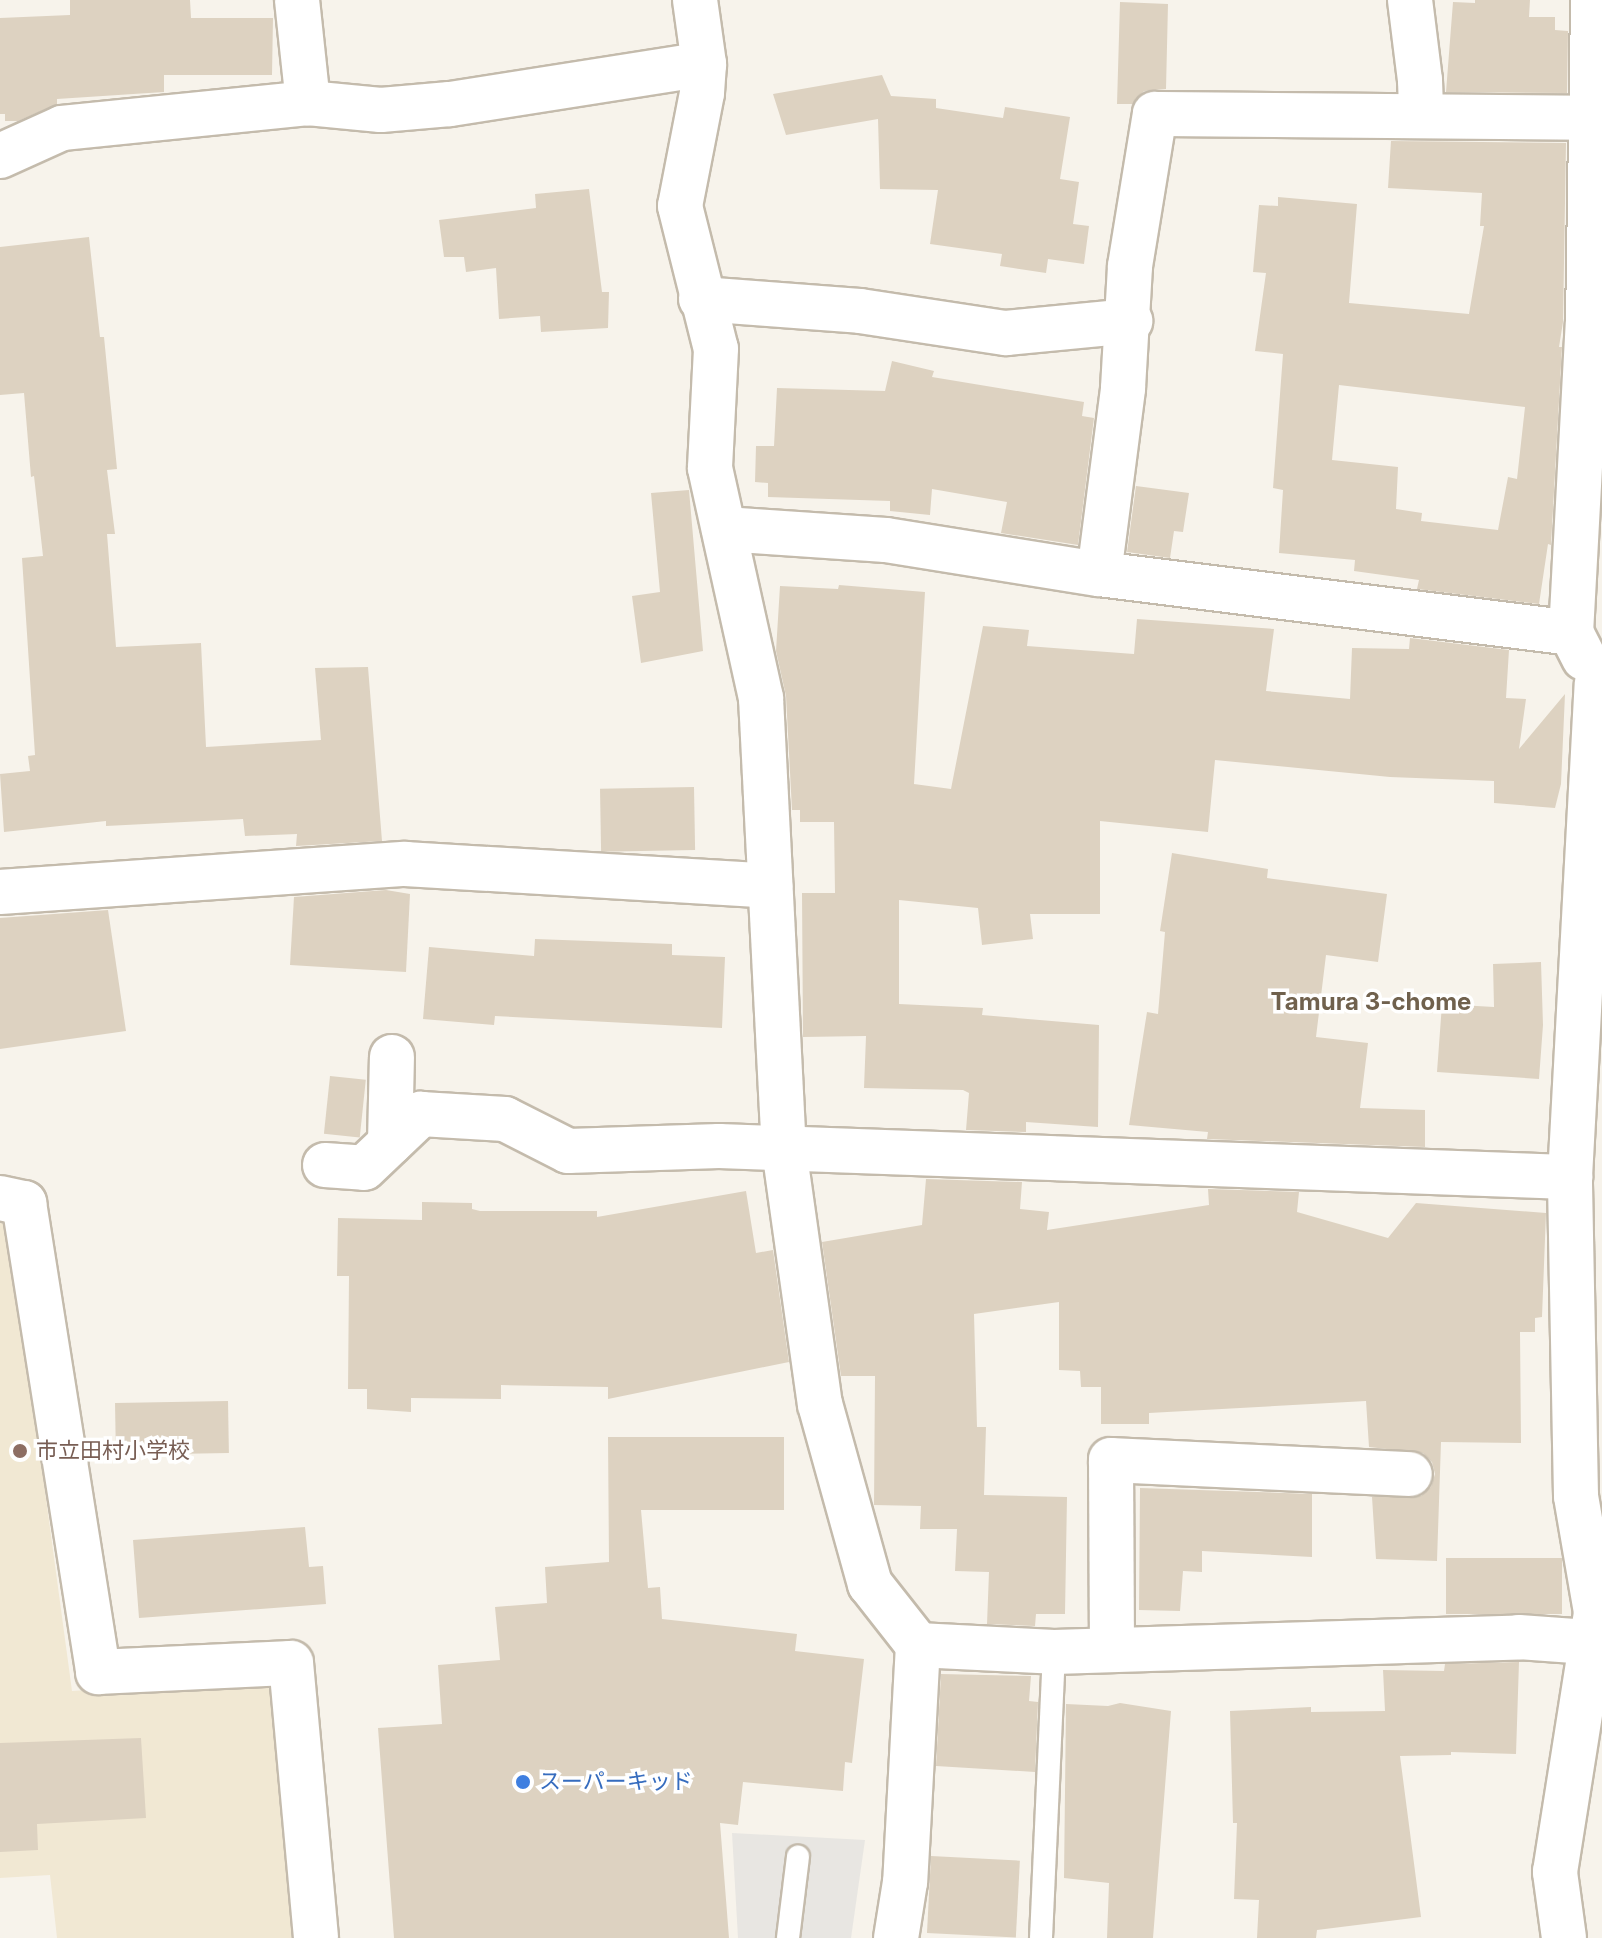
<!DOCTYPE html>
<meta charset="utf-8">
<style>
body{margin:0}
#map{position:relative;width:1602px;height:1938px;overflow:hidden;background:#f7f3eb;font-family:Inter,"Noto Sans JP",sans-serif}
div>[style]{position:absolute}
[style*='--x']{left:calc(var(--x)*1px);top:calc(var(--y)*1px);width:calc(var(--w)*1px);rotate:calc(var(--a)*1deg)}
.education>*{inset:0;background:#f1e8d3}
.parking>*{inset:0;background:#e8e6e2}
.building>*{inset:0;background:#ddd2c1;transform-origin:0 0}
.roads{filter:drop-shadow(2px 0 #c4bbac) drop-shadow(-2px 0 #c4bbac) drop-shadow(0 2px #c4bbac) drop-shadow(0 -2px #c4bbac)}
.lane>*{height:22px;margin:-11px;padding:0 11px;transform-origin:11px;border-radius:11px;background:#fff}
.street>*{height:44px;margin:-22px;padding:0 22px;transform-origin:22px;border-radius:22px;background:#fff}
.dots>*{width:22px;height:22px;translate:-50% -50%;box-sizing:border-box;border:4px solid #fff;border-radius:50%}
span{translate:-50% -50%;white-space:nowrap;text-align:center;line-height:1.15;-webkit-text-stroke:7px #fff;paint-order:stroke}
.education-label{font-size:22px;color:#785e54}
.left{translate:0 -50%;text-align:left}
.shop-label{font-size:22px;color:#366cbe}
.neighbourhood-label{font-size:24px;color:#70614d;font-weight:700}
</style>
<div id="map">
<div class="education">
<i style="clip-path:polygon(0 1222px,9px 1224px,72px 1691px,270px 1678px,301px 1938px,57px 1938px,50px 1875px,0 1878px)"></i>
</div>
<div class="parking">
<i style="clip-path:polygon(732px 1833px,865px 1840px,851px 1938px,738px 1938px)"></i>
</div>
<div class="building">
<i style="clip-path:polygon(70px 0,190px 0,191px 18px,273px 18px,272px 75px,164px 75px,164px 92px,57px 99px,57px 104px,18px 121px,5px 121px,5px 114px,0 114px,0 18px,70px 15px)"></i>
<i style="clip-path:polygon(1475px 0,1530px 0,1529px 17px,1555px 17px,1555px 30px,1568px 31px,1567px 93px,1446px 92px,1453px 2px,1475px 3px)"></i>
<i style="clip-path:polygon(1120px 2px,1168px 4px,1166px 89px,1144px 91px,1133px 104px,1117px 104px)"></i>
<i style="clip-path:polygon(882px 75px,891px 96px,936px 99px,936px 108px,1003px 118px,1005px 107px,1070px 117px,1060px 179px,1079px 182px,1073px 224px,1089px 226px,1084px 264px,1048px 259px,1046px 273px,1000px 266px,1002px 254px,930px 244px,938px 190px,880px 189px,878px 119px,786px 135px,773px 94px)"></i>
<i style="clip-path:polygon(evenodd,1391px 141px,1566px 143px,1563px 322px,1559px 347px,1562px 347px,1551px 545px,1548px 544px,1539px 604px,1417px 589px,1419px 580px,1354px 571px,1355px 560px,1279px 553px,1283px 490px,1273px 488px,1283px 354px,1255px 351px,1266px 273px,1253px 272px,1259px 205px,1278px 206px,1278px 197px,1357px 204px,1349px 303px,1469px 314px,1484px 226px,1480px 226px,1482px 193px,1388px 188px,1391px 141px,1339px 385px,1525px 407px,1517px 479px,1508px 477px,1498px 530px,1421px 521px,1422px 513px,1396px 509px,1398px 467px,1332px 460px,1339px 385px)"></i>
<i style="clip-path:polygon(589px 189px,602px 292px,609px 292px,608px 328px,541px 332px,540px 316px,499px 319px,496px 268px,466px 272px,464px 257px,444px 257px,439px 220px,536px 208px,535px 194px)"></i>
<i style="clip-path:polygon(89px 237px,100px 337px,104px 337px,117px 469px,107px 470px,115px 534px,107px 534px,116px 647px,201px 643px,206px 747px,321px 740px,315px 668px,368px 667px,382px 841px,296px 846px,297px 834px,245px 836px,243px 819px,106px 826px,106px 821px,4px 832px,0 774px,30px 771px,28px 756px,35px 755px,22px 558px,43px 556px,34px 476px,31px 477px,24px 393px,0 395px,0 247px)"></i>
<i style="clip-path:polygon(892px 361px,934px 371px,932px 377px,1084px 402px,1082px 416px,1094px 418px,1078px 545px,1001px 533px,1007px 502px,932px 489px,930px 515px,890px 511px,890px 501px,768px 497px,768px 483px,755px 482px,756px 446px,774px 446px,777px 388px,885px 391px)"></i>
<i style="clip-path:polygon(1136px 486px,1189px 493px,1183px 532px,1174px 531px,1170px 558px,1127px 552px)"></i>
<i style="clip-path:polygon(689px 490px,703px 651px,641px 663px,632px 596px,660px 592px,651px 493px)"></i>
<i style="clip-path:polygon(839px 585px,925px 592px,914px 784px,951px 789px,983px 626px,1029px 630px,1027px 646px,1134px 654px,1137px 619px,1274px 629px,1266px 691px,1350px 699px,1352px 648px,1409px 649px,1410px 638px,1509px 650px,1506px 698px,1526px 699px,1519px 749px,1565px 694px,1561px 784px,1555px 808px,1494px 803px,1494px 781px,1390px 777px,1215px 760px,1208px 832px,1100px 821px,1100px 914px,1030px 914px,1033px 939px,982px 945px,978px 908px,899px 900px,899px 1004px,983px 1008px,982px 1015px,1099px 1025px,1098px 1127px,1026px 1122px,1026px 1132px,966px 1130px,969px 1093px,963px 1090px,864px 1088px,866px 1036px,803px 1037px,802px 893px,835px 893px,834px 822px,800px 822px,800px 810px,792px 810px,786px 696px,776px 651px,780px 586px,838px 589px)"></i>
<i style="left:694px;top:787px;width:63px;height:94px;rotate:89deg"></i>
<i style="clip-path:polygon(1172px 853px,1268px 869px,1267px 878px,1387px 894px,1378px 962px,1326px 955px,1316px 1037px,1368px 1043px,1360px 1108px,1425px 1110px,1425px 1147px,1207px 1139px,1208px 1132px,1129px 1125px,1147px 1012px,1158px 1014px,1165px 932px,1160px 931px)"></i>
<i style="clip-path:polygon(386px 890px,410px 894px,406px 972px,290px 965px,294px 897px)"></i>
<i style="clip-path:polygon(108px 910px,126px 1031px,0 1049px,0 918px)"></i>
<i style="clip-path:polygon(535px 939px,672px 944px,672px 955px,725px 957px,722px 1028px,495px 1016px,494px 1025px,423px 1019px,429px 947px,534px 956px)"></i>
<i style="clip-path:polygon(1541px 962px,1543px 1025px,1539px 1079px,1437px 1072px,1442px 1004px,1494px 1007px,1493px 964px)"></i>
<i style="left:330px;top:1076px;width:36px;height:58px;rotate:6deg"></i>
<i style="clip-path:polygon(926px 1179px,1022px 1182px,1020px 1209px,1049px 1212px,1047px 1230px,1209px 1205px,1208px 1189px,1299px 1192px,1297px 1212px,1388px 1238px,1416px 1203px,1546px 1213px,1542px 1317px,1535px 1318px,1535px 1332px,1520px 1332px,1521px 1443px,1441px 1442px,1437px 1561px,1376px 1559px,1372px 1497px,1421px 1496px,1431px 1487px,1435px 1474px,1432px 1462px,1423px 1453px,1369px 1447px,1366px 1401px,1149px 1413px,1149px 1424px,1101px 1424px,1101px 1387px,1081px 1387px,1080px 1371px,1059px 1370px,1059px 1302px,974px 1314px,977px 1427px,986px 1427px,984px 1495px,1067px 1497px,1065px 1614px,1036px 1614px,1035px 1626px,987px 1624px,989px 1572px,955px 1571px,957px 1529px,920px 1529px,921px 1506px,874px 1505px,875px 1376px,841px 1376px,822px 1242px,922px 1225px)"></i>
<i style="clip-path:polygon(746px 1191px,756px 1253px,773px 1250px,789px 1362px,608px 1399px,608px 1387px,501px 1385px,501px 1399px,411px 1398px,411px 1412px,367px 1409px,367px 1389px,348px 1389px,349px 1276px,337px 1276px,338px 1218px,422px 1220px,422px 1202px,472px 1203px,472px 1209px,480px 1211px,597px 1211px,597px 1217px)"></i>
<i style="left:228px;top:1401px;width:52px;height:113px;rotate:89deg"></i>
<i style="clip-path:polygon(608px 1437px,784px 1437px,784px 1510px,641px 1510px,648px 1588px,660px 1587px,662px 1619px,797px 1634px,795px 1651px,864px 1659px,852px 1763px,845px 1762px,843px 1791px,743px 1782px,738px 1825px,720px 1823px,729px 1938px,394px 1938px,378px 1728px,442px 1724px,438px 1665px,500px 1660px,495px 1607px,547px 1603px,545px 1567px,609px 1562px)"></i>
<i style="clip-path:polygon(1140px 1488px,1312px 1494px,1312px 1557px,1202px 1551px,1202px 1572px,1183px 1571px,1180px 1611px,1139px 1610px)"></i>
<i style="clip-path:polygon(305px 1527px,309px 1567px,323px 1566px,326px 1604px,139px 1618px,133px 1540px)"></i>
<i style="left:1446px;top:1558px;width:116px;height:56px"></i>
<i style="clip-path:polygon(1519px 1662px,1516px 1754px,1451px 1752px,1451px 1755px,1400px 1756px,1421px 1917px,1317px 1930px,1316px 1938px,1257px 1938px,1259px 1900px,1234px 1899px,1237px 1823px,1233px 1823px,1230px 1711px,1311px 1707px,1311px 1712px,1385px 1711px,1383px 1670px,1444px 1671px,1445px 1664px)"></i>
<i style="clip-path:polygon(941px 1674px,1031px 1676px,1029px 1701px,1038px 1702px,1035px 1772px,936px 1766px)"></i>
<i style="clip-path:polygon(1120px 1703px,1171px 1711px,1153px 1938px,1107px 1938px,1109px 1883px,1064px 1878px,1066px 1704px,1108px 1706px)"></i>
<i style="clip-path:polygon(141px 1738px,146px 1818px,37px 1824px,38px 1850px,0 1852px,0 1743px)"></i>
<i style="left:931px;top:1856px;width:89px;height:77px;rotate:3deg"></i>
</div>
<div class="roads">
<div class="lane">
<i style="--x:788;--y:1938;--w:82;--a:-83"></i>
<i style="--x:1041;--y:1938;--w:286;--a:-87.4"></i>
</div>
<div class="street">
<i style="--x:297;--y:0;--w:104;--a:83.9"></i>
<i style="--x:695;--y:0;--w:65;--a:82"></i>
<i style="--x:704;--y:64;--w:29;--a:94"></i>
<i style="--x:702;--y:93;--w:115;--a:101"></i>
<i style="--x:680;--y:206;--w:147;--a:75.9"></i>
<i style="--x:716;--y:349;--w:119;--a:92.9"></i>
<i style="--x:710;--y:468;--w:236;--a:77.5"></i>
<i style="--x:761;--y:698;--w:452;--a:87.1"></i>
<i style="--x:784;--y:1149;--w:258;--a:82"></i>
<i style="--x:820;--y:1404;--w:187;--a:74.5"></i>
<i style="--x:870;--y:1584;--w:78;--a:51.8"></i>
<i style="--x:918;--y:1645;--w:237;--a:93.1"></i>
<i style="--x:905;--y:1882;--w:57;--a:99.1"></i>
<i style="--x:1410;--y:0;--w:81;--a:82.9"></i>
<i style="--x:1420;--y:80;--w:36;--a:88"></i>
<i style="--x:0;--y:156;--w:68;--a:-24.3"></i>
<i style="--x:62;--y:128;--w:247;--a:-5.8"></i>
<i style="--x:308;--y:103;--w:73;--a:5.5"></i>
<i style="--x:381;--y:110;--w:69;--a:-5"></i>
<i style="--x:450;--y:104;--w:257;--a:-8.9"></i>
<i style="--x:701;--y:299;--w:159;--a:4.3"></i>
<i style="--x:860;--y:311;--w:148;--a:8.6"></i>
<i style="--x:1006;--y:333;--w:125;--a:-5.5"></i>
<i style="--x:1588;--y:323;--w:323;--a:-89.1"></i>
<i style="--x:724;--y:529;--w:162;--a:3.9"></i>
<i style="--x:886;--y:540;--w:216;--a:9.1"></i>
<i style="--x:1099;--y:574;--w:188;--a:-82.6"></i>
<i style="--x:1123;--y:388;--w:122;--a:-86.7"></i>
<i style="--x:1130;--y:266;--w:154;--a:-80.7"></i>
<i style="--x:1155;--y:114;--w:436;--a:0.5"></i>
<i style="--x:1099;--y:574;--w:476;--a:7.1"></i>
<i style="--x:1584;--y:658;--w:28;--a:-117"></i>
<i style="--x:1571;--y:633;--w:310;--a:-86.9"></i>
<i style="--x:1588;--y:323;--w:15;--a:-20"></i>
<i style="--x:0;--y:892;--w:406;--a:-4"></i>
<i style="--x:405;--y:864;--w:366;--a:3.4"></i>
<i style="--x:390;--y:1143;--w:86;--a:-88.7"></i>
<i style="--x:325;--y:1165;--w:39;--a:4"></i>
<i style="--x:364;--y:1168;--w:79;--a:-43.5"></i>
<i style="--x:421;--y:1114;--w:84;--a:3.4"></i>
<i style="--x:505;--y:1119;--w:71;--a:26.9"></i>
<i style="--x:568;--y:1151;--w:151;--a:-1.9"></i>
<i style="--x:719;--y:1146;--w:852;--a:2.09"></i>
<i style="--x:0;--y:1198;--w:25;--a:12"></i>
<i style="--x:24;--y:1203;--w:475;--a:81"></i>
<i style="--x:98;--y:1672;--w:193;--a:-2.7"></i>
<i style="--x:291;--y:1663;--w:276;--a:84.8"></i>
<i style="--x:918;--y:1645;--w:136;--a:2.9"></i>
<i style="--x:1054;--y:1652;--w:465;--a:-1.8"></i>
<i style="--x:1519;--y:1637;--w:83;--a:4.1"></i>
<i style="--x:1112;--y:1650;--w:190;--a:-90.3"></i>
<i style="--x:1111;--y:1460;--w:299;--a:2.7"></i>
<i style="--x:1564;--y:1938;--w:67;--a:-97.8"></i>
<i style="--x:1555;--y:1872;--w:263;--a:-81"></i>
<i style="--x:1596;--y:1612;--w:118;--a:-99.8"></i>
<i style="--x:1576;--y:1496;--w:319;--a:-91.1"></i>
<i style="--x:1570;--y:1177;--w:494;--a:-86.9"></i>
</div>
</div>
<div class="dots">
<i style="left:20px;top:1451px;background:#8d6e63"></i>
<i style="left:523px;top:1782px;background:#3f7fe0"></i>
</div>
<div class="education-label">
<span class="left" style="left:36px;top:1451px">市立田村小学校</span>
</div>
<div class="shop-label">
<span class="left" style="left:539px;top:1782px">スーパーキッド</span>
</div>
<div class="neighbourhood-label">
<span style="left:1371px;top:1002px">Tamura 3-chome</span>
</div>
</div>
